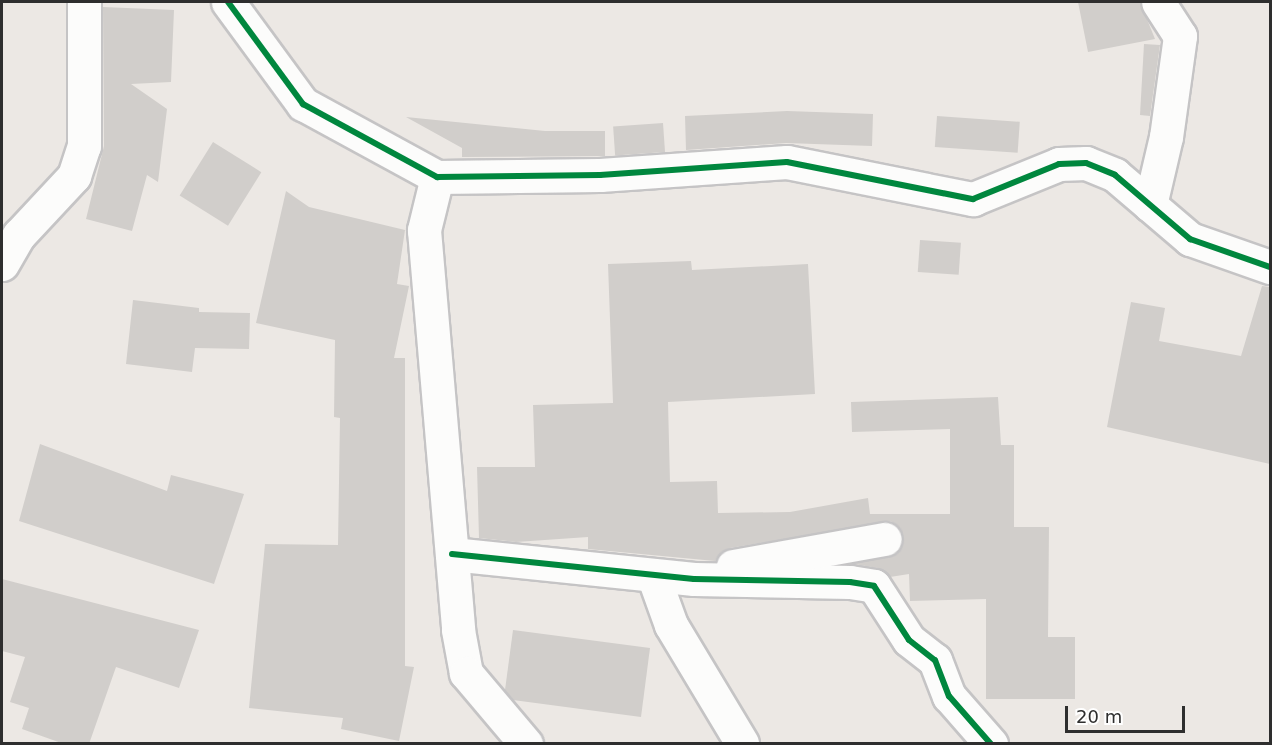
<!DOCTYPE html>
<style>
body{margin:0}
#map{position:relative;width:1272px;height:745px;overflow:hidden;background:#ece8e4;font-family:"DejaVu Sans",sans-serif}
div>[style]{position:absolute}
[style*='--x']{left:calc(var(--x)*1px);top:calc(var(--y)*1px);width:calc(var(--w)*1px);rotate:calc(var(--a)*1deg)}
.building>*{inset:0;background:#d1cecb;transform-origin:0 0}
.roads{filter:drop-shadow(2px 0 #c5c4c5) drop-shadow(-2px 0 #c5c4c5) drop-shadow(0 2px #c5c4c5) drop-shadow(0 -2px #c5c4c5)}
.minor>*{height:33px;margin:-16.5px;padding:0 16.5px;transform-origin:16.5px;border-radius:16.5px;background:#fcfcfb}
.cycleway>*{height:6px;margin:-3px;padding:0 3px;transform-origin:3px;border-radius:3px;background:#00873e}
span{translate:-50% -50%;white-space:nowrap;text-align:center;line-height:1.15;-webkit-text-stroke:4.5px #fff;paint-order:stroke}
.frame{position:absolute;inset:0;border:3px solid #2e2e2e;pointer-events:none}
.scale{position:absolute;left:1065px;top:706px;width:120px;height:27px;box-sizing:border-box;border:3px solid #2e2e2e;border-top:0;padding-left:8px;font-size:18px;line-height:21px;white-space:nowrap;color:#2e2e2e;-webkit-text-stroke:4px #fff;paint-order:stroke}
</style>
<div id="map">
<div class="building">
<i style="clip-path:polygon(1078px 2px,1140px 2px,1155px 39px,1088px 52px)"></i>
<i style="clip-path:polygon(103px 7px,174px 10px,171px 82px,131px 84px,167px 109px,158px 182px,147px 175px,132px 231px,86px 219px,104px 146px)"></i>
<i style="clip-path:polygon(1144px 44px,1160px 45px,1150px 116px,1140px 115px)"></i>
<i style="clip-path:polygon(787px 111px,873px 114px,872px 146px,786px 143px,686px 150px,685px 116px)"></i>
<i style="left:937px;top:116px;width:83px;height:31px;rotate:4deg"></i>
<i style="clip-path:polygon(406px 117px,545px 131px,605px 131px,605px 156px,462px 157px,462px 148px)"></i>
<i style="left:663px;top:123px;width:29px;height:50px;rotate:86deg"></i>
<i style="left:213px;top:142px;width:57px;height:63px;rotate:32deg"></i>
<i style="clip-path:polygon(286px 191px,309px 207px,405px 230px,397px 284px,409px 286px,394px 358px,405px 358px,405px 666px,414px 667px,399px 741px,341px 729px,343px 718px,249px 708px,265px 544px,338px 545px,340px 418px,334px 417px,335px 340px,256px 323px)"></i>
<i style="left:920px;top:240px;width:41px;height:32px;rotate:4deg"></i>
<i style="clip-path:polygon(691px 261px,692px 270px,808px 264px,815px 394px,668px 402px,670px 482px,717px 481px,718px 513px,790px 512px,868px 498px,870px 514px,950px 514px,950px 429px,852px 432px,851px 402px,998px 397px,1001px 445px,1014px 445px,1014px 527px,1049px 527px,1048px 637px,1075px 637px,1075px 699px,986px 699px,986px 599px,910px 601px,909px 574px,890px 577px,878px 568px,854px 564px,897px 553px,903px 535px,891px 521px,730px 548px,715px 561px,588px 549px,588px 537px,516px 542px,479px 538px,477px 467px,535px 467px,533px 405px,613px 403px,608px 264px)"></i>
<i style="clip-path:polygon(1262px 286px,1270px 287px,1270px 464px,1107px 427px,1131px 302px,1165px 308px,1159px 341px,1241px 356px)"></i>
<i style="clip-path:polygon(133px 300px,199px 308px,199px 312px,250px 313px,249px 349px,195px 348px,192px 372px,126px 364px)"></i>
<i style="clip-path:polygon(40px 444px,167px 491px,171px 475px,244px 494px,214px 584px,19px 521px)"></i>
<i style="clip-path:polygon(2px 579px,199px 630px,179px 688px,116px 667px,89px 744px,64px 744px,22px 729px,29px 708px,10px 702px,25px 657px,2px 651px)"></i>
<i style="clip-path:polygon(513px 630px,650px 648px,641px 717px,513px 700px,505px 690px)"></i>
</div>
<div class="roads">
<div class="minor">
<i style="--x:228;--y:2;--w:127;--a:53.7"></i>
<i style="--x:303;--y:104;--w:153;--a:28.6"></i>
<i style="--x:437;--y:177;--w:163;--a:-0.7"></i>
<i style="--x:600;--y:175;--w:187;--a:-4"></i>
<i style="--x:787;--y:162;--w:190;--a:11.3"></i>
<i style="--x:973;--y:199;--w:93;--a:-22.1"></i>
<i style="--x:1059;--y:164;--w:27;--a:-2"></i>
<i style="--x:1086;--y:163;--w:31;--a:22"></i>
<i style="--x:1115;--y:175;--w:99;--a:40.5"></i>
<i style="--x:1190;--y:239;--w:85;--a:19.3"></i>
<i style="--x:437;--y:177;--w:55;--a:103.8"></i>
<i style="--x:424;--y:230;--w:401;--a:85.1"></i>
<i style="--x:458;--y:630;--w:44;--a:79.5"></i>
<i style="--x:466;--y:673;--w:93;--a:49.8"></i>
<i style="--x:1150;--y:205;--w:70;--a:-76.8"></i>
<i style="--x:1166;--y:137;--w:102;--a:-82.1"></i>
<i style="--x:1180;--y:36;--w:40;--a:-122.9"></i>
<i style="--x:2;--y:264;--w:34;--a:-60"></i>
<i style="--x:19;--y:235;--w:81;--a:-47"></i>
<i style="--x:74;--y:176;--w:32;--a:-72"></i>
<i style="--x:84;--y:146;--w:144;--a:-90"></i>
<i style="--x:452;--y:554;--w:243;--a:5.9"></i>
<i style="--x:694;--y:579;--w:156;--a:1.1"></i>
<i style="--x:850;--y:582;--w:24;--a:9"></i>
<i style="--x:874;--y:586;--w:64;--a:57.1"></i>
<i style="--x:909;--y:640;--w:33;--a:38"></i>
<i style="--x:935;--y:660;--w:39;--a:69"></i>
<i style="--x:949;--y:696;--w:64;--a:48.8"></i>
<i style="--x:733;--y:566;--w:154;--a:-10.1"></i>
<i style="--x:653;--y:575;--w:53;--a:70.2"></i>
<i style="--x:671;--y:625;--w:138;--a:59"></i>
</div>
</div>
<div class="cycleway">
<i style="--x:228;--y:2;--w:127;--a:53.7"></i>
<i style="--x:303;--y:104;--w:153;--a:28.6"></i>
<i style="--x:437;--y:177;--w:163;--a:-0.7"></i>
<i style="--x:600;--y:175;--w:187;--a:-4"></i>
<i style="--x:787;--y:162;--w:190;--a:11.3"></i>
<i style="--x:973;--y:199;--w:93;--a:-22.1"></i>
<i style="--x:1059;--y:164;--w:27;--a:-2"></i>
<i style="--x:1086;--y:163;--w:31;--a:22"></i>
<i style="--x:1115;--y:175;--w:99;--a:40.5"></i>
<i style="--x:1190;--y:239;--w:85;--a:19.3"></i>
<i style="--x:452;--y:554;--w:243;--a:5.9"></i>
<i style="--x:694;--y:579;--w:156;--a:1.1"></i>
<i style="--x:850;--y:582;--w:24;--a:9"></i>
<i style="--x:874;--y:586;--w:64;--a:57.1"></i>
<i style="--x:909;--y:640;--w:33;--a:38"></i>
<i style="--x:935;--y:660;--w:39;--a:69"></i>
<i style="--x:949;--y:696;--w:64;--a:48.8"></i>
</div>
<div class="frame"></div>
<div class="scale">20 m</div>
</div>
